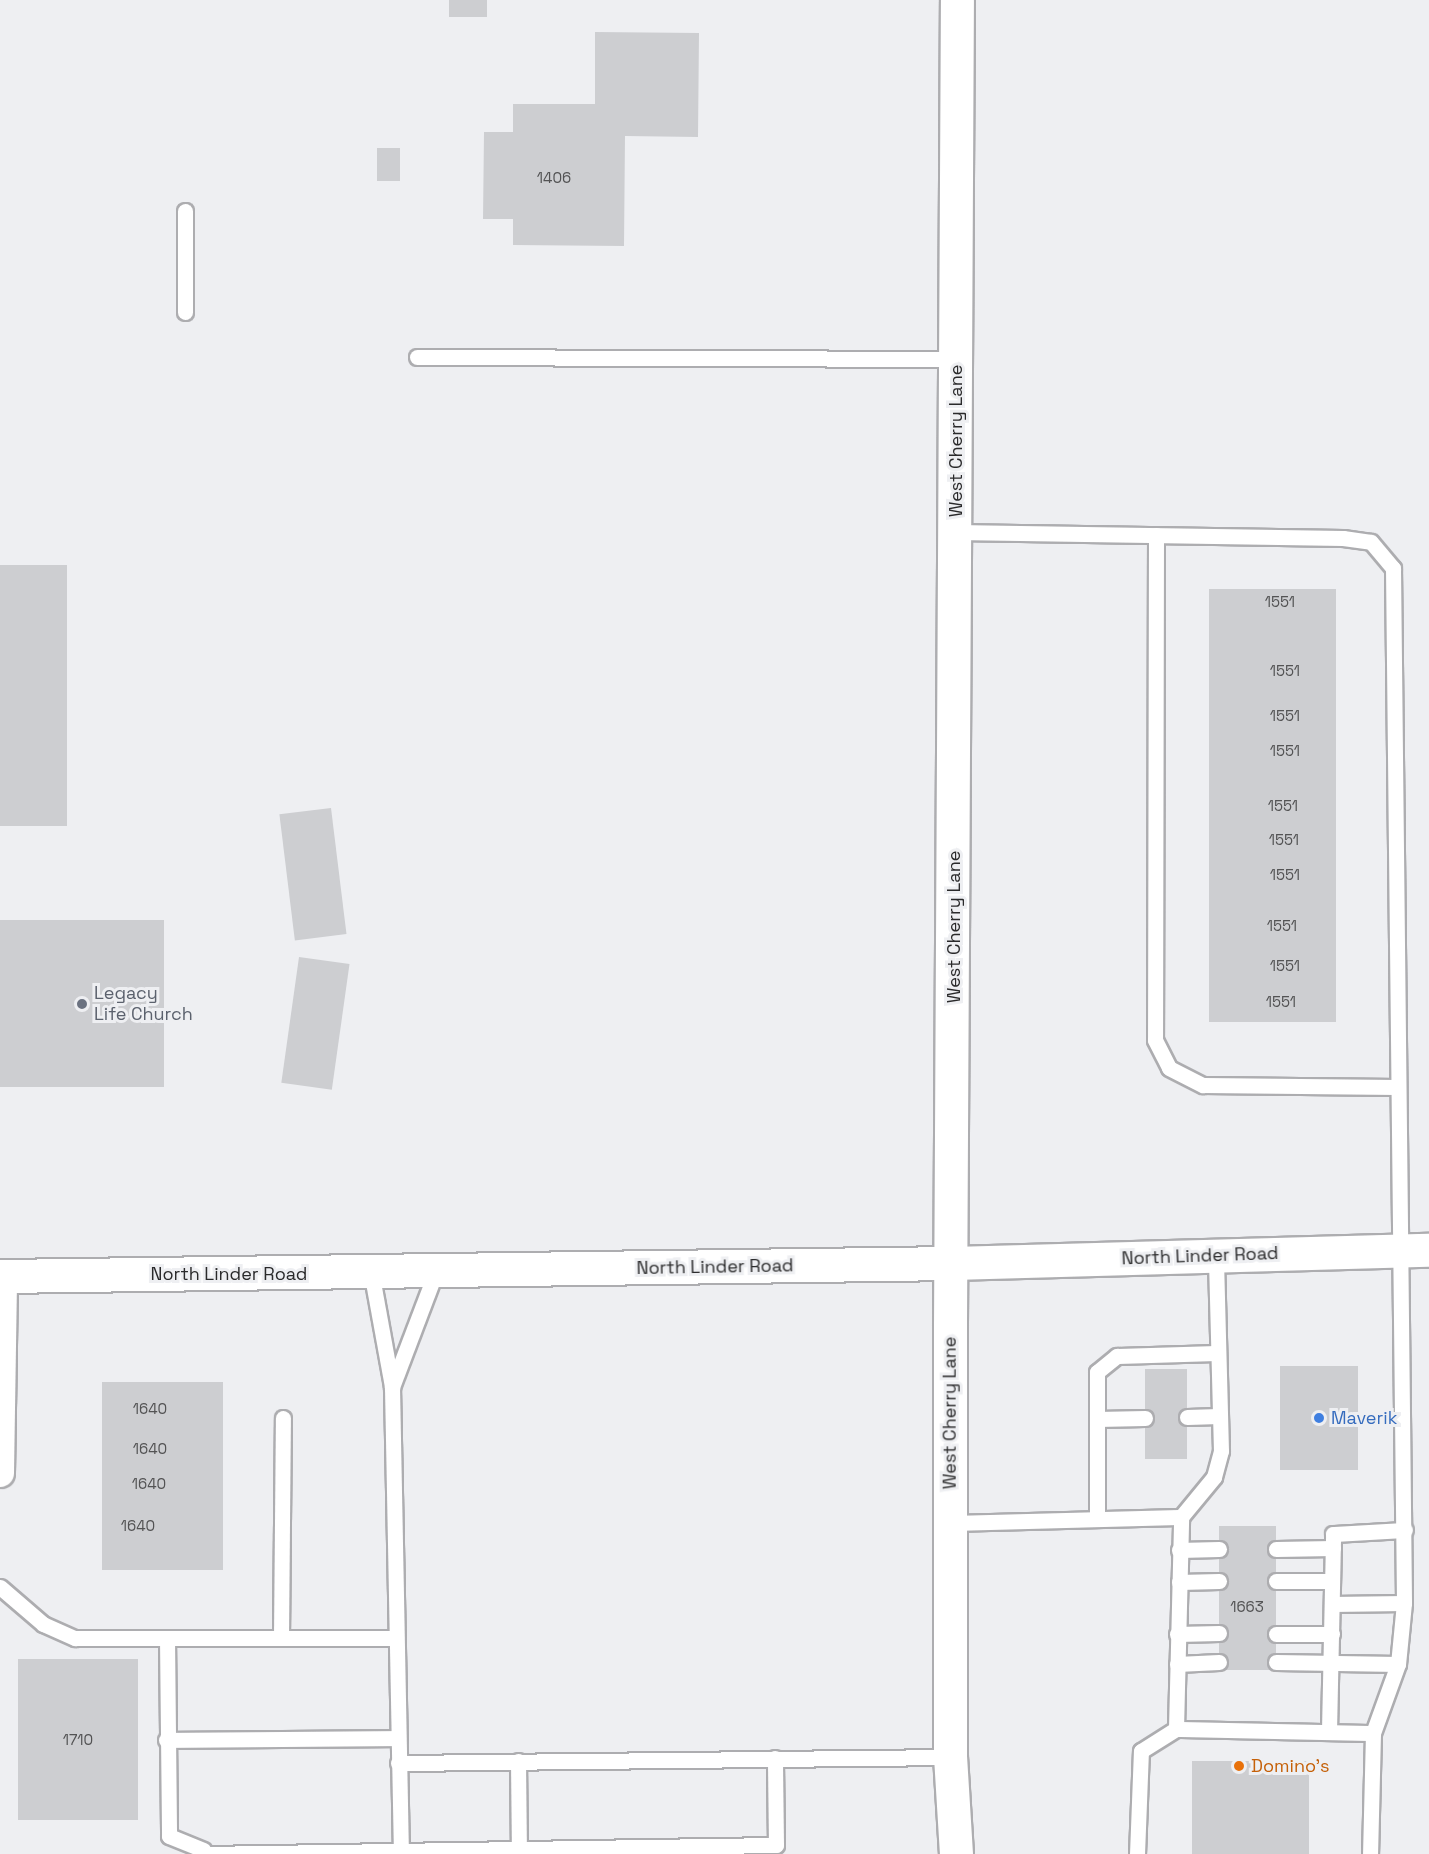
<!DOCTYPE html>
<style>
body{margin:0}
#map{position:relative;width:1429px;height:1854px;overflow:hidden;background:#eeeff2;font-family:"Space Grotesk",sans-serif}
div>[style]{position:absolute}
[style*='--x']{left:calc(var(--x)*1px);top:calc(var(--y)*1px);width:calc(var(--w)*1px);rotate:calc(var(--a)*1deg)}
.building>*{inset:0;background:#cdced1;transform-origin:0 0}
.roads{filter:drop-shadow(2px 0 #adadb0) drop-shadow(-2px 0 #adadb0) drop-shadow(0 2px #adadb0) drop-shadow(0 -2px #adadb0)}
.lane>*{height:15px;margin:-7.5px;padding:0 7.5px;transform-origin:7.5px;border-radius:7.5px;background:#fff}
.street>*{height:28px;margin:-14px;padding:0 14px;transform-origin:14px;border-radius:14px;background:#fff}
.secondary>*{height:33px;margin:-16.5px;padding:0 16.5px;transform-origin:16.5px;border-radius:16.5px;background:#fff}
.dots>*{width:16px;height:16px;translate:-50% -50%;box-sizing:border-box;border:3px solid #eeeff2;border-radius:50%}
span{translate:-50% -50%;white-space:nowrap;text-align:center;line-height:1.15;-webkit-text-stroke:6px #eeeff2;paint-order:stroke}
.number-label{font-size:15px;color:#535354}
.number-label span{-webkit-text-stroke-width:0}
.street-label{font-size:18px;color:#2a2a2b}
.worship-label{font-size:18px;color:#5b616d}
.left{translate:0 -50%;text-align:left}
.shop-label{font-size:18px;color:#366cbe}
.food-label{font-size:18px;color:#c56008}
</style>
<div id="map">
<div class="building">
<i style="left:449px;top:0;width:38px;height:17px"></i>
<i style="clip-path:polygon(595px 32px,699px 33px,698px 137px,625px 136px,624px 246px,513px 245px,513px 219px,483px 219px,484px 132px,513px 132px,513px 104px,595px 104px)"></i>
<i style="left:377px;top:148px;width:23px;height:33px"></i>
<i style="left:0;top:565px;width:67px;height:261px"></i>
<i style="left:1209px;top:589px;width:127px;height:433px"></i>
<i style="left:331px;top:808px;width:127px;height:52px;rotate:83deg"></i>
<i style="left:164px;top:920px;width:167px;height:164px;rotate:90deg"></i>
<i style="left:299px;top:957px;width:51px;height:127px;rotate:8deg"></i>
<i style="left:1280px;top:1366px;width:78px;height:104px"></i>
<i style="left:1145px;top:1369px;width:42px;height:90px"></i>
<i style="left:102px;top:1382px;width:121px;height:188px"></i>
<i style="left:1219px;top:1526px;width:57px;height:144px"></i>
<i style="left:18px;top:1659px;width:120px;height:161px"></i>
<i style="left:1192px;top:1761px;width:117px;height:93px"></i>
</div>
<div class="roads">
<div class="lane">
<i style="--x:185;--y:211;--w:101;--a:90"></i>
<i style="--x:417;--y:357;--w:539;--a:0.21"></i>
<i style="--x:955;--y:532;--w:388;--a:0.9"></i>
<i style="--x:1343;--y:538;--w:28;--a:8"></i>
<i style="--x:1371;--y:542;--w:34;--a:50"></i>
<i style="--x:1393;--y:568;--w:1035;--a:89.39"></i>
<i style="--x:1404;--y:1603;--w:61;--a:95.6"></i>
<i style="--x:1398;--y:1664;--w:73;--a:109.9"></i>
<i style="--x:1373;--y:1733;--w:121;--a:91.4"></i>
<i style="--x:1156;--y:535;--w:505;--a:90.11"></i>
<i style="--x:1155;--y:1040;--w:31;--a:63"></i>
<i style="--x:1169;--y:1068;--w:38;--a:27"></i>
<i style="--x:1203;--y:1085;--w:194;--a:0.6"></i>
<i style="--x:371;--y:1271;--w:118;--a:79.7"></i>
<i style="--x:392;--y:1387;--w:467;--a:88.9"></i>
<i style="--x:392;--y:1387;--w:124;--a:-69.2"></i>
<i style="--x:1187;--y:1417;--w:32;--a:-2"></i>
<i style="--x:1097;--y:1419;--w:48;--a:-1.2"></i>
<i style="--x:1097;--y:1518;--w:146;--a:-90"></i>
<i style="--x:1097;--y:1372;--w:26;--a:-39"></i>
<i style="--x:1117;--y:1356;--w:100;--a:-1.7"></i>
<i style="--x:950;--y:1523;--w:231;--a:-1.5"></i>
<i style="--x:1276;--y:1549;--w:57;--a:-1"></i>
<i style="--x:1179;--y:1550;--w:40;--a:-1.4"></i>
<i style="--x:1276;--y:1581;--w:56;--a:0"></i>
<i style="--x:1179;--y:1582;--w:40;--a:-1.4"></i>
<i style="--x:0;--y:1587;--w:57;--a:40.7"></i>
<i style="--x:43;--y:1624;--w:35;--a:24"></i>
<i style="--x:75;--y:1638;--w:321;--a:0"></i>
<i style="--x:1332;--y:1604;--w:72;--a:-0.8"></i>
<i style="--x:1177;--y:1634;--w:42;--a:-1.4"></i>
<i style="--x:1276;--y:1634;--w:56;--a:0"></i>
<i style="--x:167;--y:1638;--w:198;--a:89.4"></i>
<i style="--x:169;--y:1836;--w:37;--a:22"></i>
<i style="--x:281;--y:1638;--w:220;--a:-89.5"></i>
<i style="--x:1276;--y:1662;--w:122;--a:0.9"></i>
<i style="--x:1177;--y:1664;--w:42;--a:-2.7"></i>
<i style="--x:1176;--y:1729;--w:197;--a:1.2"></i>
<i style="--x:1329;--y:1731;--w:197;--a:-88.8"></i>
<i style="--x:1333;--y:1534;--w:72;--a:-3.2"></i>
<i style="--x:166;--y:1740;--w:232;--a:-0.5"></i>
<i style="--x:518;--y:1761;--w:93;--a:89.4"></i>
<i style="--x:398;--y:1763;--w:552;--a:-0.62"></i>
<i style="--x:203;--y:1854;--w:573;--a:-0.9"></i>
<i style="--x:776;--y:1845;--w:87;--a:-90.7"></i>
<i style="--x:1137;--y:1854;--w:103;--a:-87.8"></i>
<i style="--x:1141;--y:1751;--w:41;--a:-32.2"></i>
<i style="--x:1176;--y:1729;--w:212;--a:-88.6"></i>
<i style="--x:1181;--y:1517;--w:52;--a:-50.5"></i>
<i style="--x:1214;--y:1477;--w:27;--a:-75"></i>
<i style="--x:1221;--y:1451;--w:195;--a:-91.5"></i>
</div>
<div class="street">
<i style="--x:0;--y:1473;--w:197;--a:-89.1"></i>
</div>
<div class="secondary">
<i style="--x:0;--y:1276;--w:951;--a:-0.78"></i>
<i style="--x:951;--y:1263;--w:478;--a:-1.6"></i>
<i style="--x:956;--y:1854;--w:97;--a:-93.5"></i>
<i style="--x:950;--y:1757;--w:432;--a:-90"></i>
<i style="--x:950;--y:1325;--w:1325;--a:-89.7"></i>
</div>
</div>
<div class="dots">
<i style="left:82px;top:1004px;background:#6b7280"></i>
<i style="left:1319px;top:1418px;background:#3f7fe0"></i>
<i style="left:1239px;top:1766px;background:#e8710a"></i>
</div>
<div class="number-label">
<span style="left:554px;top:178px">1406</span>
<span style="left:1280px;top:602px">1551</span>
<span style="left:1285px;top:671px">1551</span>
<span style="left:1285px;top:716px">1551</span>
<span style="left:1285px;top:751px">1551</span>
<span style="left:1283px;top:806px">1551</span>
<span style="left:1284px;top:840px">1551</span>
<span style="left:1285px;top:875px">1551</span>
<span style="left:1282px;top:926px">1551</span>
<span style="left:1285px;top:966px">1551</span>
<span style="left:1281px;top:1002px">1551</span>
<span style="left:150px;top:1409px">1640</span>
<span style="left:150px;top:1449px">1640</span>
<span style="left:149px;top:1484px">1640</span>
<span style="left:138px;top:1526px">1640</span>
<span style="left:1247px;top:1607px">1663</span>
<span style="left:78px;top:1740px">1710</span>
</div>
<div class="street-label">
<span style="left:956px;top:441px;rotate:-90deg">West Cherry Lane</span>
<span style="left:954px;top:927px;rotate:-90deg">West Cherry Lane</span>
<span style="left:1200px;top:1256px;rotate:-2deg">North Linder Road</span>
<span style="left:715px;top:1267px;rotate:-1deg">North Linder Road</span>
<span style="left:229px;top:1274px">North Linder Road</span>
<span style="left:950px;top:1413px;rotate:-90deg">West Cherry Lane</span>
</div>
<div class="worship-label">
<span class="left" style="left:94px;top:1004px">Legacy<br>Life Church</span>
</div>
<div class="shop-label">
<span class="left" style="left:1331px;top:1418px">Maverik</span>
</div>
<div class="food-label">
<span class="left" style="left:1251px;top:1766px">Domino's</span>
</div>
</div>
